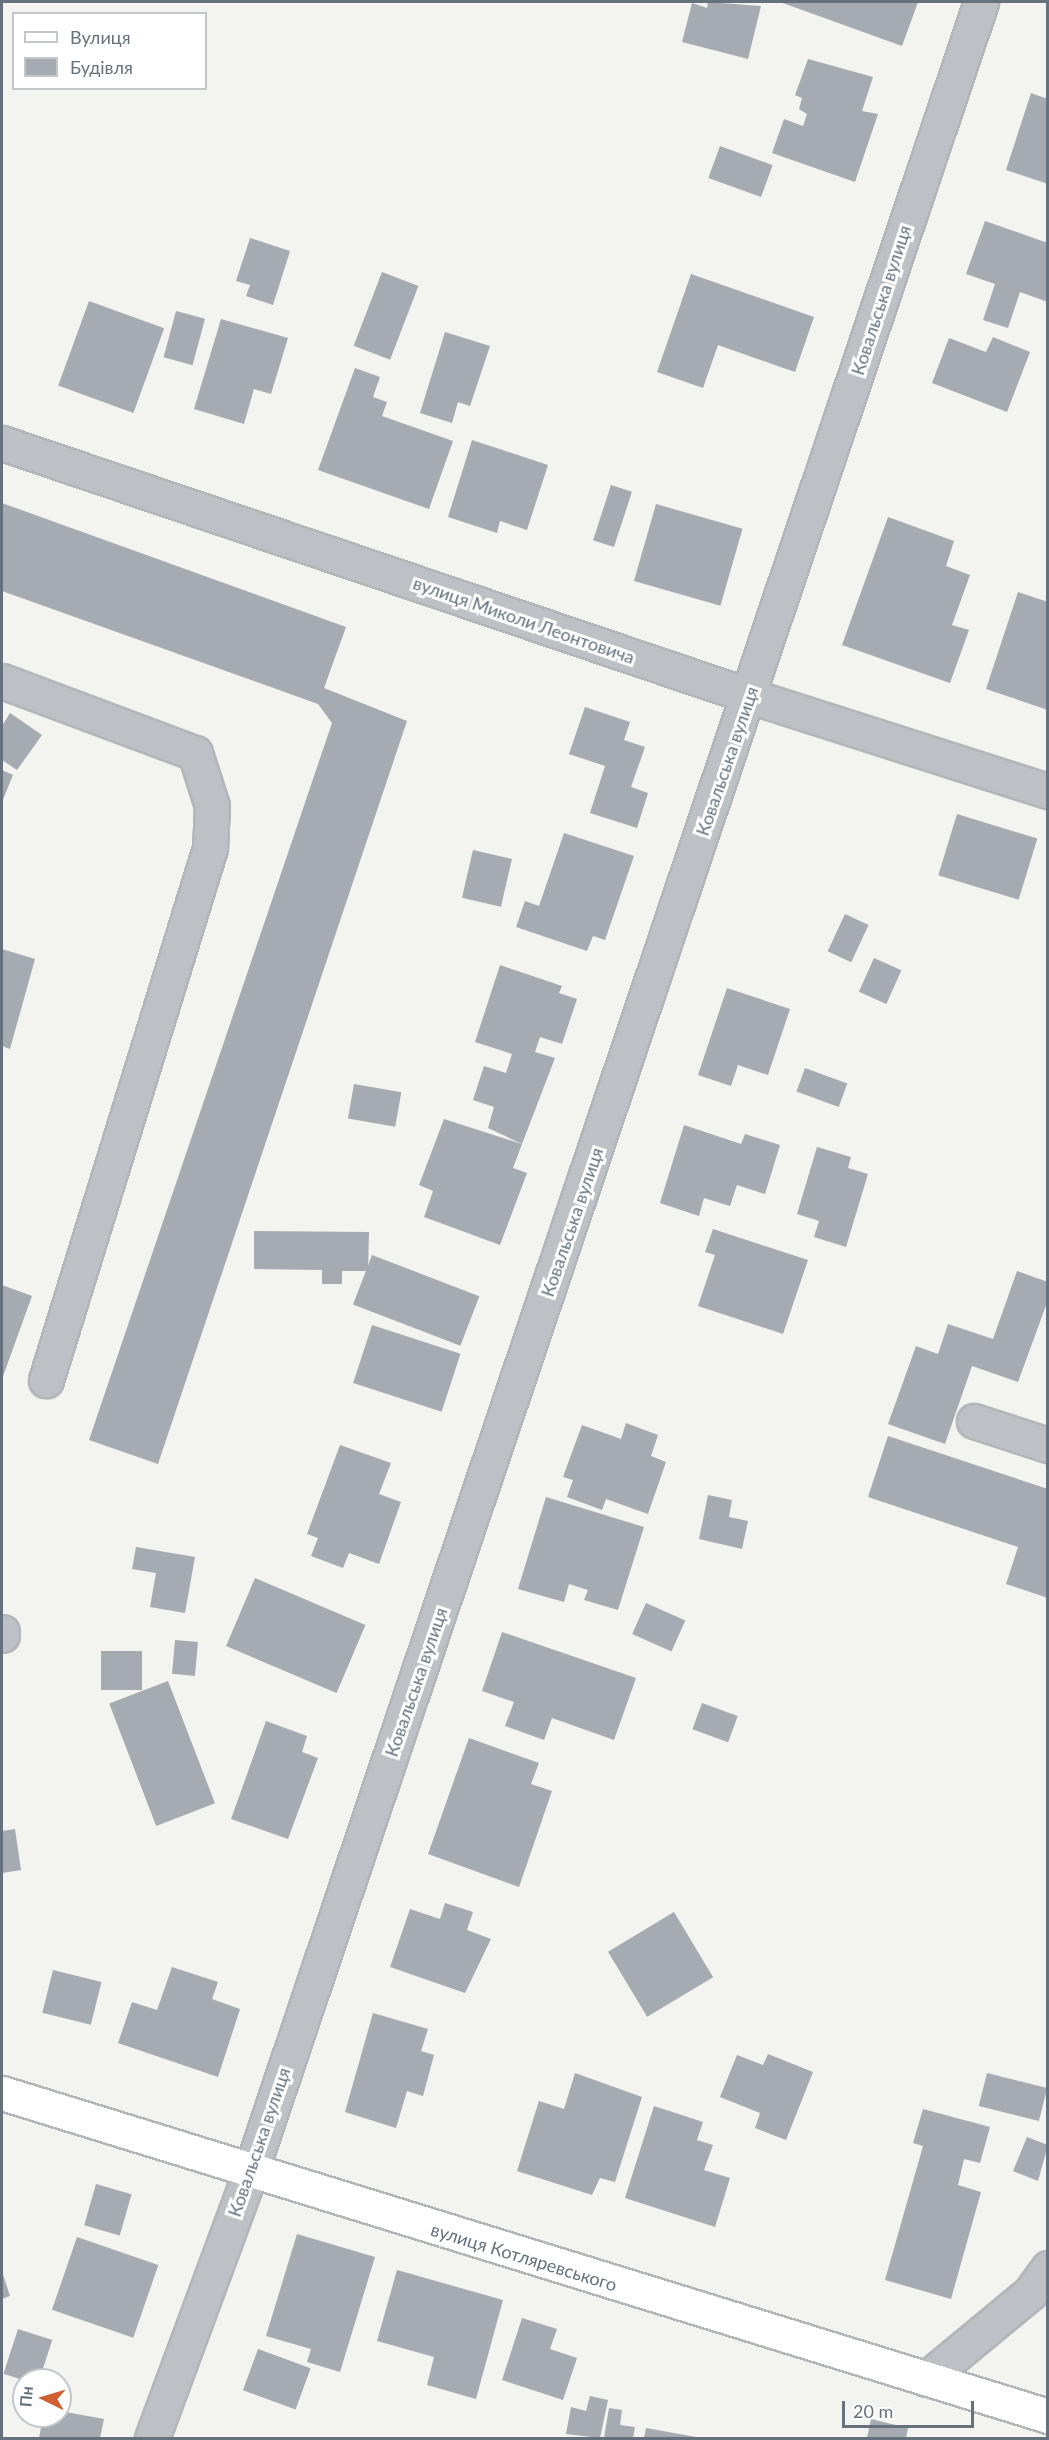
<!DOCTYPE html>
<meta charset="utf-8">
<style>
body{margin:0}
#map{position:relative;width:1049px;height:2440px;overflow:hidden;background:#f3f3f0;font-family:Lato,sans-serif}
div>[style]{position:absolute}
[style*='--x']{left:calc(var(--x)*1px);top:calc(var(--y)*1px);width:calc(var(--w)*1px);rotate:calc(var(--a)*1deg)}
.building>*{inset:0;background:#a5abb0;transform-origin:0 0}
.roads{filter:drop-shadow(2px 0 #b3b6b9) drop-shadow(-2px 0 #b3b6b9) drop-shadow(0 2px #b3b6b9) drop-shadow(0 -2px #b3b6b9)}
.minor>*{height:33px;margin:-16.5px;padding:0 16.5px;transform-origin:16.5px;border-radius:16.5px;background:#bdc0c4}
.major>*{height:33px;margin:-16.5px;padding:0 16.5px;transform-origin:16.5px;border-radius:16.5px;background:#fff}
span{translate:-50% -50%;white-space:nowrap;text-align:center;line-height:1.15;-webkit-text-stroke:6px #fff;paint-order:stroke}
.street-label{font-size:18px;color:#65727e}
.frame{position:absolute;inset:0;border:3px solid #65727e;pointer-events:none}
.legend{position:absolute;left:12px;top:12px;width:195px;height:78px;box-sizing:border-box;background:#fff;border:2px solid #c1c7cb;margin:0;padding:8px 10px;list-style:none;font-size:18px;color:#65727e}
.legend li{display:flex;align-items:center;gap:12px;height:30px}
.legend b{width:30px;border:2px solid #c1c7cb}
.north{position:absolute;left:12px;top:2368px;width:60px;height:60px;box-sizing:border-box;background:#fff;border:2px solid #c1c7cb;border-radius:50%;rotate:275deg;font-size:16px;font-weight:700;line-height:24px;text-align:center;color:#65727e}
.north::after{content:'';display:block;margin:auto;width:21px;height:27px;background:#d05f33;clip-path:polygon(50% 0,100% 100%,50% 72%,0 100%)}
.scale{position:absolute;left:842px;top:2401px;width:132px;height:27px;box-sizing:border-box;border:3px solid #65727e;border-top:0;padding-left:8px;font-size:18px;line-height:21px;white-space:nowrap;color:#65727e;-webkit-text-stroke:4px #fff;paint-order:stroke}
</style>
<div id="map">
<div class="building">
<i style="clip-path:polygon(708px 2px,761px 6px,748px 59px,682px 42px,692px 3px,707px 8px)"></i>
<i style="clip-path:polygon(780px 2px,918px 2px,902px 46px)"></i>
<i style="clip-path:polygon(808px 59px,873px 77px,862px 111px,878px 114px,855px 182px,772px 153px,784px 119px,803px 126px,807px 114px,799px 109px,802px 98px,795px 95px)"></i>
<i style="clip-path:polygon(1031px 93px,1048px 99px,1048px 184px,1006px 170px)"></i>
<i style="left:720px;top:146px;width:56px;height:34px;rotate:20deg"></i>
<i style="clip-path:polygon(985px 221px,1048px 243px,1048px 302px,1020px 292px,1008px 328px,983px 320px,995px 284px,966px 274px)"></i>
<i style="clip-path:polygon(250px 238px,290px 251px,273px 305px,246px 296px,250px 285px,236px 281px)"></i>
<i style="left:382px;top:272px;width:39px;height:79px;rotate:21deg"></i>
<i style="clip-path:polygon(691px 274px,814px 317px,795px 372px,718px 345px,703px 388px,657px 372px)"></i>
<i style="left:89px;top:301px;width:80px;height:90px;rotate:20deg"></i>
<i style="left:176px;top:311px;width:30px;height:48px;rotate:15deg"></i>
<i style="clip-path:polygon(221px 319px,288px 338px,271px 394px,254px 389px,244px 424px,194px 409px)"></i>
<i style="clip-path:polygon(445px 332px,490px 346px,470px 406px,458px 402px,452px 423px,420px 413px)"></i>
<i style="clip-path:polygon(993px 337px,1030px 352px,1007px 412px,932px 383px,949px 338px,986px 352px)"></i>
<i style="clip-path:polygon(355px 368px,380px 377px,373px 397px,387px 402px,382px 416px,453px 441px,429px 509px,318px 470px)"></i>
<i style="clip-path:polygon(472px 440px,548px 465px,527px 530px,500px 521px,497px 533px,448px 517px)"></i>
<i style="left:611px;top:485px;width:22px;height:58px;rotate:18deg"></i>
<i style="clip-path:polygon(2px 503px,346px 627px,324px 688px,407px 721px,158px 1464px,89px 1440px,332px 723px,318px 704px,2px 591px)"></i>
<i style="left:656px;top:504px;width:90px;height:80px;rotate:16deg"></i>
<i style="clip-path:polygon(888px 517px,954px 541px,946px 566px,970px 575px,952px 625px,969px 630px,950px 683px,842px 645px)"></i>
<i style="clip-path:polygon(1018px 592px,1048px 602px,1048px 710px,986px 689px)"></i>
<i style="clip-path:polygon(585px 707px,630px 722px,624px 740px,645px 747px,631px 787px,648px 793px,637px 828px,590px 813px,605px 766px,569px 754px)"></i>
<i style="clip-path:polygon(10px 713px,42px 735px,17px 770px,2px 760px,2px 726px)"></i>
<i style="clip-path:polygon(2px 770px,13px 775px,2px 802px)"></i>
<i style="left:957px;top:814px;width:84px;height:64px;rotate:17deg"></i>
<i style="clip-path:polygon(564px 833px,634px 856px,605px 940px,593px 936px,587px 951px,516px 927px,525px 901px,539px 906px)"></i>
<i style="left:473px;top:850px;width:40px;height:49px;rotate:13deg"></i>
<i style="left:845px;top:914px;width:26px;height:41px;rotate:25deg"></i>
<i style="clip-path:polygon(2px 949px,35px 959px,10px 1049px,2px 1046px)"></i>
<i style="left:874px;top:958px;width:30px;height:37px;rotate:24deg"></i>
<i style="clip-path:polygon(500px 965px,562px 986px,559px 993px,577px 999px,562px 1044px,540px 1037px,535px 1052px,555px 1058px,522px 1144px,488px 1128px,494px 1107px,473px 1100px,484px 1066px,506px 1073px,512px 1054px,475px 1042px)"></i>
<i style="clip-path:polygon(727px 988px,790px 1009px,768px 1075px,738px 1065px,731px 1086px,698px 1075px)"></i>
<i style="left:805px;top:1068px;width:45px;height:25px;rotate:20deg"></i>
<i style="left:354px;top:1084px;width:48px;height:35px;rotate:10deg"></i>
<i style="clip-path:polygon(444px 1119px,522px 1144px,513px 1168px,527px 1173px,500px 1245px,424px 1217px,433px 1191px,419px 1185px)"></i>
<i style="clip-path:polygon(684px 1125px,741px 1144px,745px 1134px,780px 1145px,765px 1194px,737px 1185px,730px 1206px,704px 1198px,699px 1216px,660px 1203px)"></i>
<i style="clip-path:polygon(817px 1147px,851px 1157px,848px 1168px,868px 1174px,846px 1247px,814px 1237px,819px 1221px,797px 1214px)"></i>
<i style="clip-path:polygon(713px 1229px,808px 1260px,783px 1334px,698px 1306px,715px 1255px,705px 1252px)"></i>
<i style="clip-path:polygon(254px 1231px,369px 1232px,368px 1271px,342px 1271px,342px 1284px,322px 1284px,322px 1270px,254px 1269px)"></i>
<i style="left:372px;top:1255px;width:115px;height:53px;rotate:21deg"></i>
<i style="clip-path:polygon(1017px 1271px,1048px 1282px,1048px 1300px,1018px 1382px,972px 1366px,945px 1444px,888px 1424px,916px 1346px,938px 1354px,948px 1324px,993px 1339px)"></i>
<i style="clip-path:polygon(2px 1285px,32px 1296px,2px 1379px)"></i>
<i style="left:372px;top:1325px;width:93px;height:61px;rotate:18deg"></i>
<i style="clip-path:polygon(626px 1423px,658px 1435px,651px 1456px,666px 1462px,648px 1514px,606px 1499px,602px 1510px,567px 1497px,573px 1480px,563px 1477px,582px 1425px,621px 1439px)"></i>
<i style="clip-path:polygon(888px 1436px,1048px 1489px,1048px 1598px,1006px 1584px,1018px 1547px,868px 1497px)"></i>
<i style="clip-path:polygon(340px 1445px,391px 1463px,379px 1494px,401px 1502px,379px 1564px,349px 1553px,343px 1568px,311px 1556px,318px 1538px,307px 1534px)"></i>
<i style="clip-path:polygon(708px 1495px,732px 1500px,729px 1517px,748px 1521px,742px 1549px,699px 1539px)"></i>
<i style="clip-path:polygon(546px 1497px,644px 1527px,618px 1610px,584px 1600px,588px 1590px,569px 1584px,564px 1602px,518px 1589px)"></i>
<i style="clip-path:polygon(136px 1547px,195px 1557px,185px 1613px,150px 1607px,156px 1573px,132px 1569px)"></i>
<i style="left:255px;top:1578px;width:120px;height:74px;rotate:23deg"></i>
<i style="left:646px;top:1603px;width:43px;height:34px;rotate:24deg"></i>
<i style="clip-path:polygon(502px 1632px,636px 1678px,614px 1740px,552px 1718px,544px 1740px,505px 1726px,514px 1702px,482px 1691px)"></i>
<i style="left:175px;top:1640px;width:23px;height:34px;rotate:5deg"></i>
<i style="left:101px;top:1651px;width:41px;height:39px"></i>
<i style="left:168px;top:1681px;width:131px;height:63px;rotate:69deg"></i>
<i style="left:702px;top:1703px;width:38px;height:28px;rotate:20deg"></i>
<i style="clip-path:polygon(266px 1721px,307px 1736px,302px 1752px,318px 1758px,288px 1839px,231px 1819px)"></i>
<i style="clip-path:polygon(469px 1738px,539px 1763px,531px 1784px,552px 1791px,519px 1887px,428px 1854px)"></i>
<i style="clip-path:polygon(15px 1829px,21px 1870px,2px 1873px,2px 1831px)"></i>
<i style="clip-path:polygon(445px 1903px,473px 1912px,467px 1930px,491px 1939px,465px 1993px,390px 1967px,410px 1909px,440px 1919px)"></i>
<i style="left:674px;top:1912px;width:76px;height:77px;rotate:59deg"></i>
<i style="clip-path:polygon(172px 1967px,218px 1982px,212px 1999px,240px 2009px,218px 2077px,118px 2043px,132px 2002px,157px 2010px)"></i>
<i style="left:53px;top:1970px;width:50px;height:44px;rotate:14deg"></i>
<i style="clip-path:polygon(373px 2013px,428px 2029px,421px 2051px,434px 2055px,423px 2096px,407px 2091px,396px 2128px,345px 2112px)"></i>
<i style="clip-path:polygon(768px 2054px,813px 2072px,786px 2140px,755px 2128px,760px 2113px,720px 2097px,737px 2055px,763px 2065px)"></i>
<i style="clip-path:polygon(575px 2073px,642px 2097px,615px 2182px,600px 2178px,592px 2195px,517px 2171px,539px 2101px,564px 2109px)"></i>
<i style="left:987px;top:2073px;width:62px;height:34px;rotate:14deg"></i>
<i style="clip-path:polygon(654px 2106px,703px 2122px,697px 2140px,713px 2145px,704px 2170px,730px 2178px,715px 2227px,625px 2198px)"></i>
<i style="clip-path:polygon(923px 2109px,990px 2127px,980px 2163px,964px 2159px,958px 2185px,981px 2192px,951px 2299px,885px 2280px,923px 2146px,913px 2143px)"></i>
<i style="clip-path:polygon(1027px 2137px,1048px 2145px,1038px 2181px,1013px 2171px)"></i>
<i style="left:96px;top:2184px;width:37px;height:43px;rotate:16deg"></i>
<i style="clip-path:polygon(297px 2234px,375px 2257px,340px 2372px,307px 2362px,311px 2349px,266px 2336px)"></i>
<i style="left:77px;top:2237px;width:86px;height:77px;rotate:19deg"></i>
<i style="clip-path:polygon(397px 2270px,503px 2300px,476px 2399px,427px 2385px,434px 2357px,377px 2341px)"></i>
<i style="clip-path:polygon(2px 2271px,10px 2296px,2px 2299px)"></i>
<i style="clip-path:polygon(522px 2318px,557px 2329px,550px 2349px,577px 2358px,563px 2400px,502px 2380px)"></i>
<i style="left:18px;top:2329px;width:36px;height:47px;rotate:18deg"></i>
<i style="left:258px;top:2349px;width:56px;height:44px;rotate:20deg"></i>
<i style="clip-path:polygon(590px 2396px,608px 2400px,600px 2438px,566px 2434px,571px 2407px,586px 2411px)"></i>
<i style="clip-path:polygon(609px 2408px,622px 2410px,620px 2425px,635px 2427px,633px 2438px,604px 2438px)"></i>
<i style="clip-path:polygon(60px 2411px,104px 2419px,100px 2438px,39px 2438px,43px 2416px,60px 2416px)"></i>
<i style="clip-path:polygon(871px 2419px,908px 2428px,906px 2438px,867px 2438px)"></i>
<i style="clip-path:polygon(646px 2428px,696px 2437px,696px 2438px,644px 2438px)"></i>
</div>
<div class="roads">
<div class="minor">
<i style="--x:2;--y:443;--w:790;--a:18.69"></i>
<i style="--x:750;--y:696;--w:313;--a:17.7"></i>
<i style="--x:2;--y:681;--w:206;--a:20.5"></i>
<i style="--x:195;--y:753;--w:56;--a:72.2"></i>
<i style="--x:212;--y:806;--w:42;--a:92.7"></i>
<i style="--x:210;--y:848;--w:557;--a:107.13"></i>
<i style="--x:974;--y:1421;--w:78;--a:18"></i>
<i style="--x:2;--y:1632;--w:3;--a:90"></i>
<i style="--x:926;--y:2379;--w:135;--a:-39.6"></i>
<i style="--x:1030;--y:2293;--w:31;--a:-54"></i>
<i style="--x:152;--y:2438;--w:283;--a:-69.7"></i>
<i style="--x:250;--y:2173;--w:2291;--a:-71.39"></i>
</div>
<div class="major">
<i style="--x:2;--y:2093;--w:1095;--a:17.16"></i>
</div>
</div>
<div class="street-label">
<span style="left:881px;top:300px;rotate:-72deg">Ковальська вулиця</span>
<span style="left:524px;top:620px;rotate:19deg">вулиця Миколи Леонтовича</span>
<span style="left:727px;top:761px;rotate:-71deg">Ковальська вулиця</span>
<span style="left:572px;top:1222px;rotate:-71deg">Ковальська вулиця</span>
<span style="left:416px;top:1682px;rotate:-71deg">Ковальська вулиця</span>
<span style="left:259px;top:2142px;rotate:-71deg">Ковальська вулиця</span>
<span style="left:524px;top:2257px;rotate:17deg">вулиця Котляревського</span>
</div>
<div class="frame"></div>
<ul class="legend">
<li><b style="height:8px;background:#fff"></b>Вулиця</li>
<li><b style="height:16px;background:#a5abb0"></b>Будівля</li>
</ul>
<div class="north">Пн</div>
<div class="scale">20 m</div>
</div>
